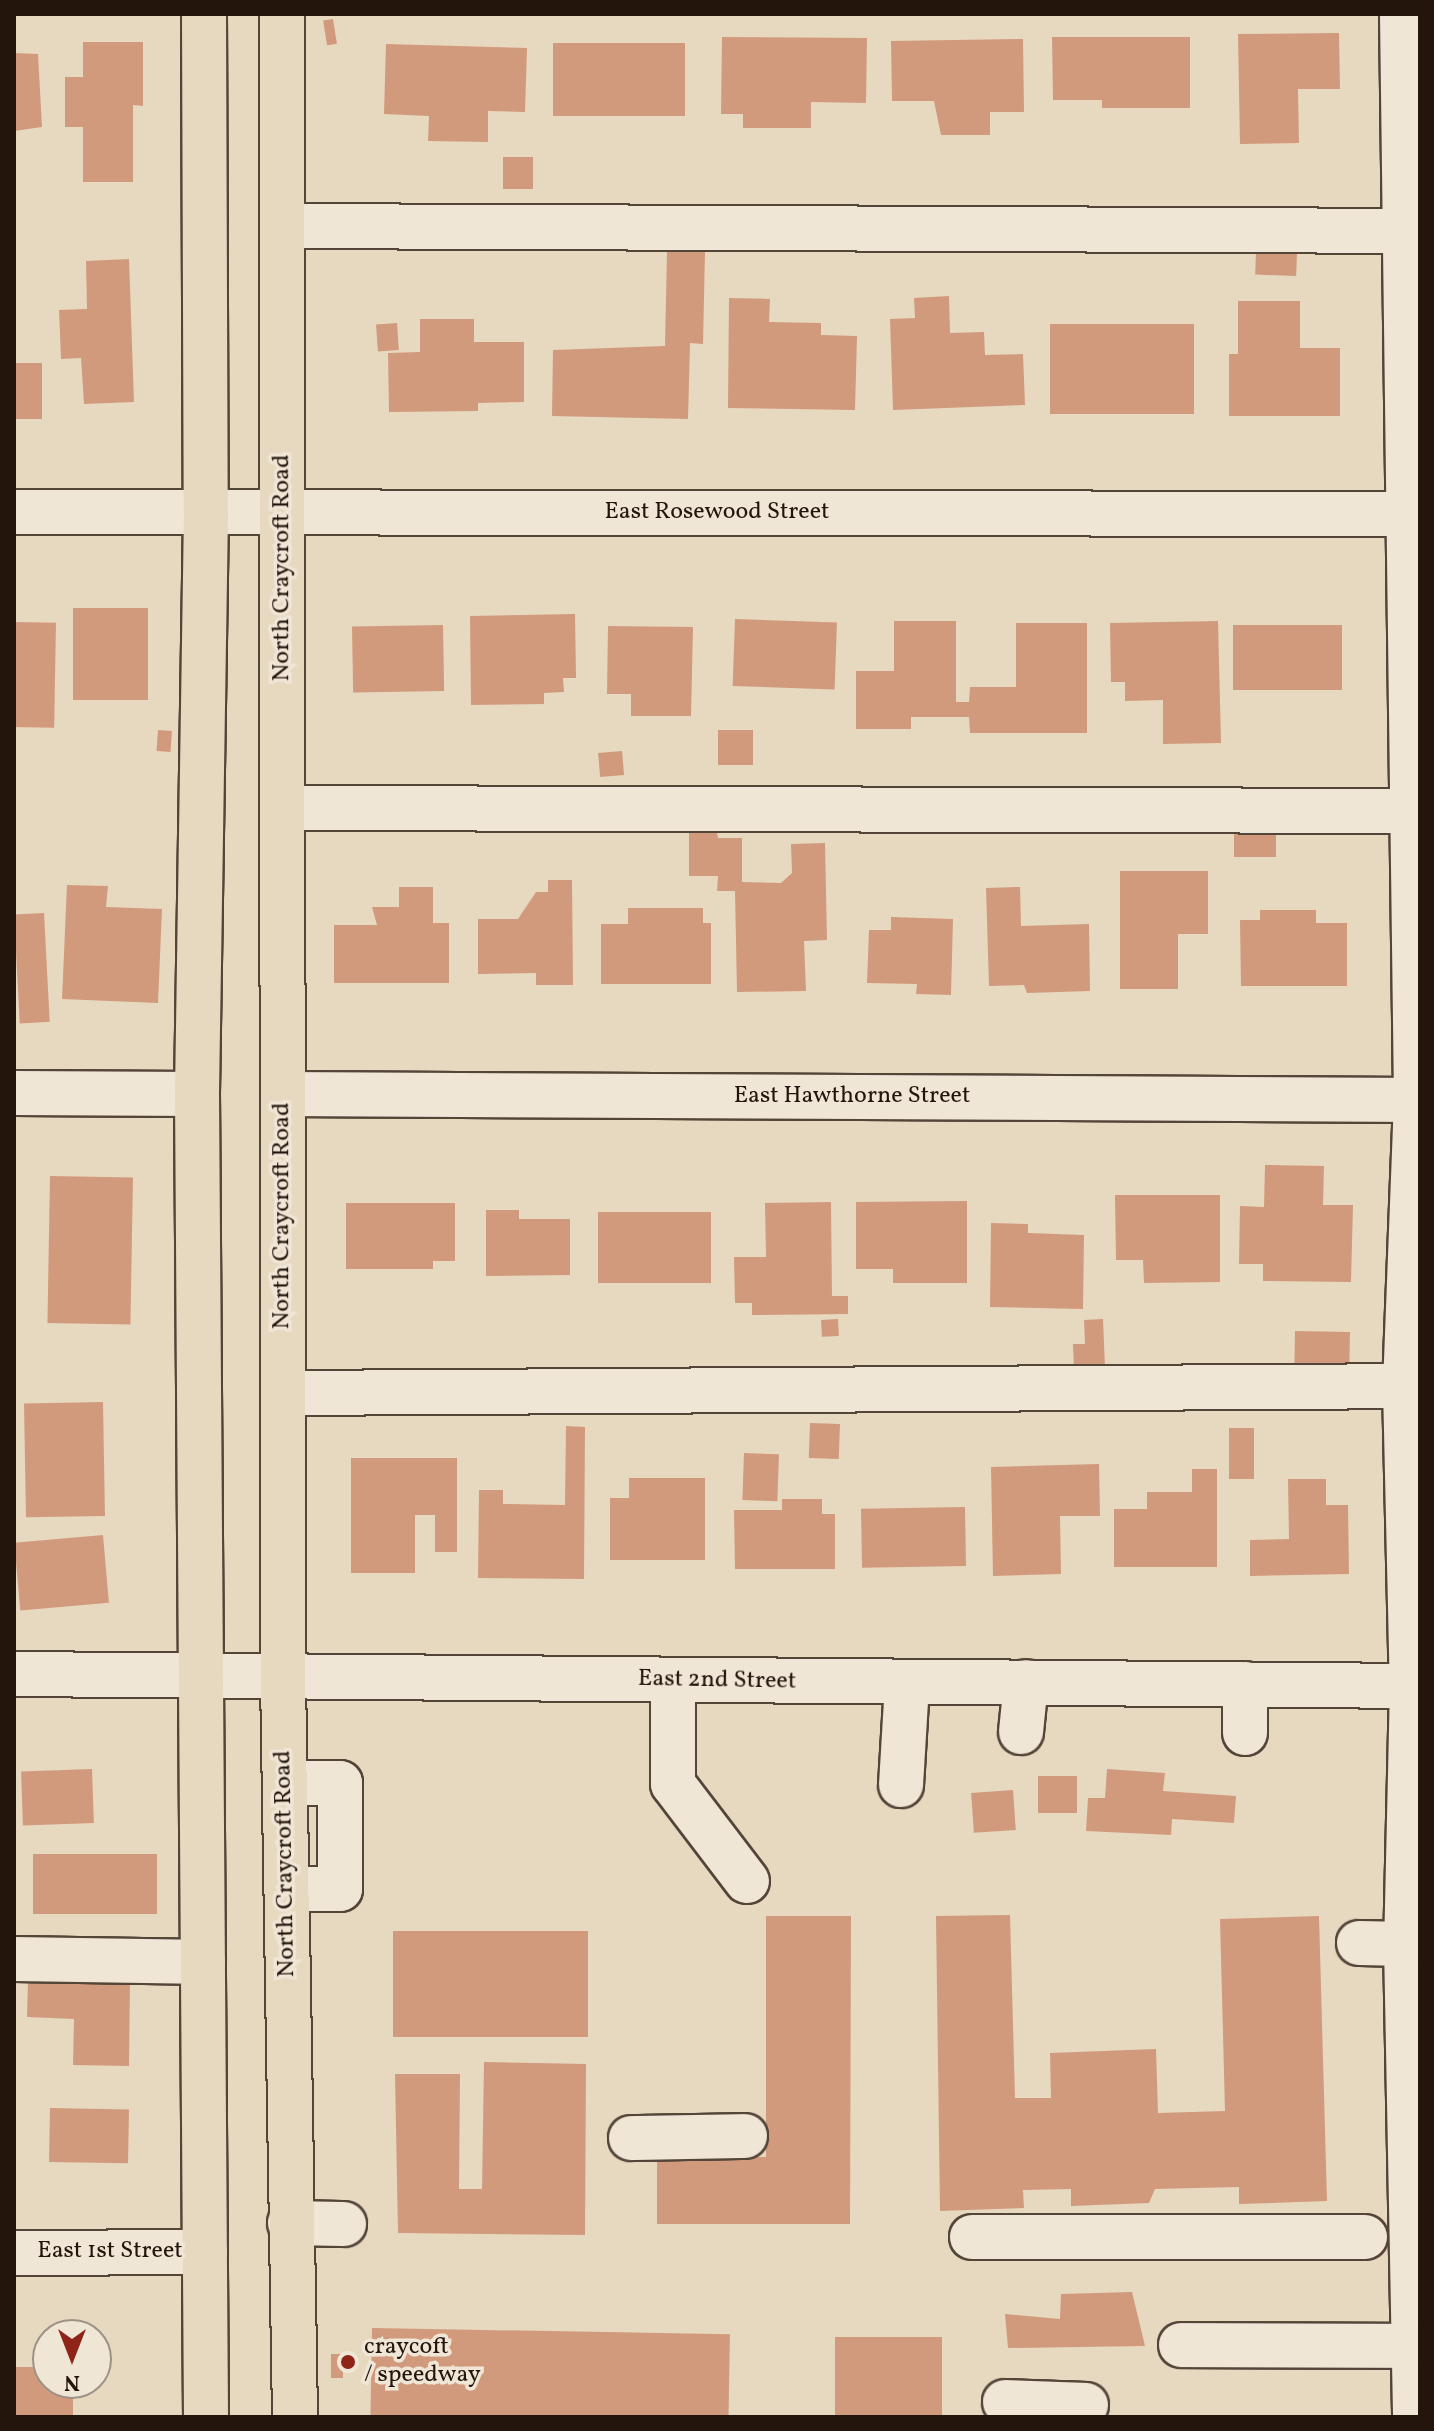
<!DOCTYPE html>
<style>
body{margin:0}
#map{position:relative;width:1434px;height:2431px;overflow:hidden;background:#e7d8c0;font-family:Vollkorn,serif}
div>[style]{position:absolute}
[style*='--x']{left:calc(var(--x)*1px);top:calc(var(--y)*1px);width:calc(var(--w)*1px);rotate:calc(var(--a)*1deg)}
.building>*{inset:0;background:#d19a7c;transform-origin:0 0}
.roads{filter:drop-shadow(2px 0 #544539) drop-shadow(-2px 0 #544539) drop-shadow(0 2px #544539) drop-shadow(0 -2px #544539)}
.minor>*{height:44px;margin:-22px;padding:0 22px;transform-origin:22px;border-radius:22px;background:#efe6d6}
.major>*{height:44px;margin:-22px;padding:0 22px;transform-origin:22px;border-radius:22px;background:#e7d8c0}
.dots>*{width:22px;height:22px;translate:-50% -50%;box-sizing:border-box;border:4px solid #efe6d6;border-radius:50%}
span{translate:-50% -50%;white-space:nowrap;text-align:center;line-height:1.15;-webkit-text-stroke:7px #efe6d6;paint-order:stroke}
.street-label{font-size:24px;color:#23140c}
.poi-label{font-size:24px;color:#23140c}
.left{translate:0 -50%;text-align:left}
.frame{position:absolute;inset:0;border:16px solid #23140c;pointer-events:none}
.north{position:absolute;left:32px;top:2319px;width:80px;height:80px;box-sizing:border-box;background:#efe6d6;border:2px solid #9d9285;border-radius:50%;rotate:180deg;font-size:22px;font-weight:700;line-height:32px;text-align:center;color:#23140c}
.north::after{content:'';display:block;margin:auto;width:28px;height:36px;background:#8f2418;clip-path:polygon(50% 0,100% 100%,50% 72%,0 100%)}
</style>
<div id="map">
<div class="building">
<i style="left:333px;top:19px;width:25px;height:10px;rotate:81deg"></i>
<i style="clip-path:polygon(1339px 33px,1340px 89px,1298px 89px,1299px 143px,1240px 144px,1238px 34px)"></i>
<i style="clip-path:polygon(722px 37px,867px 38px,866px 103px,811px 102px,811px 128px,743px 128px,743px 114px,721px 114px)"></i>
<i style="clip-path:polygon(1052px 37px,1190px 37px,1190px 108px,1102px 108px,1102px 100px,1053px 100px)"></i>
<i style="clip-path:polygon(1023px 39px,1024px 112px,990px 112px,990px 135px,941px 135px,934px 101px,892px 101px,891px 41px)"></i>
<i style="clip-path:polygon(83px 42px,143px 42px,143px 106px,133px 105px,133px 182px,83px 182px,83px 127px,65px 127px,65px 77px,83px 77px)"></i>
<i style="left:553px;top:43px;width:132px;height:73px"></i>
<i style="clip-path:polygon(386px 44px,527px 48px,525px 112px,488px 111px,488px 142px,428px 141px,429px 116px,384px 114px)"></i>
<i style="clip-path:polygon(14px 53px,38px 54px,42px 127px,14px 131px)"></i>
<i style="left:503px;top:157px;width:30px;height:32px"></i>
<i style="clip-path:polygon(667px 251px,705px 251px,703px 344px,690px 343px,688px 419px,552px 416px,553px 350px,665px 346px)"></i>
<i style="left:1297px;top:252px;width:24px;height:41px;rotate:92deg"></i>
<i style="clip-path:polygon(129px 259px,134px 402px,84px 404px,81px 358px,61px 359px,59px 310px,87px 309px,86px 261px)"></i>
<i style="clip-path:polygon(949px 296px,950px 333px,984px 332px,985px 355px,1023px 354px,1025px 405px,893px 410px,890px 319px,915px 318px,914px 298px)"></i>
<i style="clip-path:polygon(729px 298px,770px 299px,769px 322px,821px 323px,821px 335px,857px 336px,855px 410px,728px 408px)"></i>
<i style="clip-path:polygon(1238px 301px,1300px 301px,1300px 348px,1340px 348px,1340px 416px,1229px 416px,1229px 354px,1238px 354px)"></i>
<i style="clip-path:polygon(420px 319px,474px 319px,474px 342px,524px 342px,524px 402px,478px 403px,478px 411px,389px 412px,388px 353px,420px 352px)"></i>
<i style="left:397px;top:323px;width:27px;height:21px;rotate:86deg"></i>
<i style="left:1050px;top:324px;width:144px;height:90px"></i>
<i style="left:14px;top:363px;width:28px;height:56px"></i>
<i style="left:73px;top:608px;width:75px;height:92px"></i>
<i style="clip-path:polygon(575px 614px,576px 678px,563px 678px,564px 692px,544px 693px,544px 704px,471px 705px,470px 616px)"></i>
<i style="left:735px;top:619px;width:102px;height:67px;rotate:2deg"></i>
<i style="clip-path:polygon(894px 621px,956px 621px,956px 702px,969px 702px,970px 687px,1016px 687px,1016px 623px,1087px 623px,1087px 733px,970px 733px,969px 717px,911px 717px,911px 729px,856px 729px,856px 671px,894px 671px)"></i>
<i style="clip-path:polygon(1218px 621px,1221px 743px,1163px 744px,1163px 700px,1125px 701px,1125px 682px,1111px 682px,1110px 623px)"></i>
<i style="left:14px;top:622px;width:42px;height:105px;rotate:1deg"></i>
<i style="left:443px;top:625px;width:66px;height:91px;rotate:89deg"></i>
<i style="left:1233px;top:625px;width:109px;height:65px"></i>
<i style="clip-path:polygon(608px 626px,693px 627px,691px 716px,631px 716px,631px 694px,607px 694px)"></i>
<i style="left:158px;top:730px;width:14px;height:21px;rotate:4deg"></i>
<i style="left:718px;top:730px;width:35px;height:35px"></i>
<i style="left:622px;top:751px;width:24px;height:24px;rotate:85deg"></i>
<i style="left:1276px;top:825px;width:32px;height:42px;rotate:90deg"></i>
<i style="clip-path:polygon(689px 826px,716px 826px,718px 838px,742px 838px,742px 882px,781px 883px,792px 873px,791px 844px,825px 843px,827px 940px,804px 941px,806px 991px,737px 992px,735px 891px,717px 891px,718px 876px,689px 876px)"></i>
<i style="clip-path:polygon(1120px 871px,1208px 871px,1208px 934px,1178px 934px,1178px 989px,1120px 989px)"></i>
<i style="clip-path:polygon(548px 880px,572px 880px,573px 985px,536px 985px,536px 973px,478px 974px,478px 919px,518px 919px,536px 892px,548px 892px)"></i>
<i style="clip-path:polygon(67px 885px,108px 886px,106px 907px,162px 909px,158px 1003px,62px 999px)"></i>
<i style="clip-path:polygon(399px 887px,433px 887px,433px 923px,449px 923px,449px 983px,334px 983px,334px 925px,377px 925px,372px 907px,399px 907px)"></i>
<i style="clip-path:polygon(1020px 887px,1021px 926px,1089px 924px,1090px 991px,1027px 993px,1024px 985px,989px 986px,986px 888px)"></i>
<i style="clip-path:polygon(628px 908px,703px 908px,703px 923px,711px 923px,711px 984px,601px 984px,601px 924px,628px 924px)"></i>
<i style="clip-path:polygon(1260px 910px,1316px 910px,1316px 923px,1347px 923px,1347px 986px,1241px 986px,1240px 920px,1260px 920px)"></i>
<i style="left:44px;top:913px;width:109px;height:30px;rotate:87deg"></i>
<i style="clip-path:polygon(891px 917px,953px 919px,951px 995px,916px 994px,917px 984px,867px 983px,869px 930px,891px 930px)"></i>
<i style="clip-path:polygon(1265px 1165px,1324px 1166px,1323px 1205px,1353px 1205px,1351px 1282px,1263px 1281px,1263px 1264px,1239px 1264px,1240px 1206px,1264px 1207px)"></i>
<i style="left:50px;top:1176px;width:83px;height:147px;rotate:1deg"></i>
<i style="clip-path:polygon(1115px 1195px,1220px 1195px,1220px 1282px,1144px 1283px,1143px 1260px,1116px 1260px)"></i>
<i style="clip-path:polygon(967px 1201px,967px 1283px,893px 1283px,893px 1269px,856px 1269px,856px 1202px)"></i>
<i style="clip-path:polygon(831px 1202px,832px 1296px,848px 1296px,848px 1314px,752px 1315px,752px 1303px,735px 1303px,734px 1257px,766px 1257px,765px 1203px)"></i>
<i style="clip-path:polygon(346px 1203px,455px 1203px,455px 1261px,433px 1261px,433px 1269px,346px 1269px)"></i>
<i style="clip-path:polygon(486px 1210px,519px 1210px,519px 1219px,570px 1219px,570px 1275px,486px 1276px)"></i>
<i style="left:598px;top:1212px;width:113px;height:71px"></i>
<i style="clip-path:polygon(991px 1223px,1028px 1224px,1028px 1233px,1084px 1235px,1083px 1309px,990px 1307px)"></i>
<i style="left:838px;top:1319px;width:17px;height:17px;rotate:87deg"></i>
<i style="clip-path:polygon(1103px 1319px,1105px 1368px,1074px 1369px,1073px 1344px,1085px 1344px,1084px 1320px)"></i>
<i style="left:1295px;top:1331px;width:55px;height:39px;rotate:1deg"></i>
<i style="left:103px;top:1402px;width:114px;height:79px;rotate:89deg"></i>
<i style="left:810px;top:1423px;width:30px;height:35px;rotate:2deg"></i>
<i style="clip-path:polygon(566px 1426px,585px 1427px,584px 1579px,478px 1578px,479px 1490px,503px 1490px,503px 1504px,565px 1505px)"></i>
<i style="left:1229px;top:1428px;width:25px;height:51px"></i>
<i style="left:744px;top:1453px;width:35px;height:47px;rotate:2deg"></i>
<i style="clip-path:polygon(351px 1458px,457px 1458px,457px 1552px,435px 1552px,435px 1515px,415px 1515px,415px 1573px,351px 1573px)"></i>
<i style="clip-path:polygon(1099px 1464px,1100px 1516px,1060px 1516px,1061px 1574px,993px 1576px,991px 1467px)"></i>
<i style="clip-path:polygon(1192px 1469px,1217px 1469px,1217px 1567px,1114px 1567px,1114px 1509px,1147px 1509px,1147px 1492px,1192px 1492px)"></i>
<i style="clip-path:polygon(629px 1478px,705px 1478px,705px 1560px,610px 1560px,610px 1498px,629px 1498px)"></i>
<i style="clip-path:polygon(1288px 1479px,1326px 1479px,1326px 1505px,1348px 1505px,1349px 1574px,1250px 1576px,1250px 1540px,1289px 1539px)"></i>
<i style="clip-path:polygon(782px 1499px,822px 1499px,822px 1514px,835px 1514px,835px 1569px,735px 1569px,734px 1510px,782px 1510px)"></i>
<i style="left:965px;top:1507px;width:59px;height:104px;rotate:89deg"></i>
<i style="left:103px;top:1535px;width:68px;height:89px;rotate:85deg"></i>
<i style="left:92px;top:1769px;width:54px;height:71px;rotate:88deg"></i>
<i style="clip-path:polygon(1107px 1769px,1165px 1773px,1163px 1791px,1236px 1796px,1234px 1823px,1172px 1819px,1171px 1835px,1086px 1831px,1088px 1798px,1105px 1798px)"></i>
<i style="left:1038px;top:1776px;width:39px;height:37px"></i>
<i style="left:1013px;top:1790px;width:40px;height:42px;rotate:86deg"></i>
<i style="left:33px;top:1854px;width:124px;height:60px"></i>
<i style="clip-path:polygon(1010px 1915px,1015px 2098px,1051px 2098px,1050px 2053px,1156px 2049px,1158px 2113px,1225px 2111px,1220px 1919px,1319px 1916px,1327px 2201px,1239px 2204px,1239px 2187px,1155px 2189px,1149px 2203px,1071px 2206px,1071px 2189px,1023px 2190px,1024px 2208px,940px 2211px,936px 1916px)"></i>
<i style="clip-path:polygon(766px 1916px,851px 1916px,850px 2224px,657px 2224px,657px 2157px,766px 2157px)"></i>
<i style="left:588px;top:1931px;width:106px;height:195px;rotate:90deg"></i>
<i style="clip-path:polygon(28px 1980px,130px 1983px,129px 2066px,73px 2065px,74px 2019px,27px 2017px)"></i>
<i style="clip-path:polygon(484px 2062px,586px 2064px,585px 2235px,398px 2233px,395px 2074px,460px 2074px,459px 2189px,482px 2189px)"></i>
<i style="left:50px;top:2108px;width:79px;height:54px;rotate:1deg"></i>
<i style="clip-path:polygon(1132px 2292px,1145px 2346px,1008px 2348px,1005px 2314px,1060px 2319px,1061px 2294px)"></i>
<i style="left:372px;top:2328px;width:358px;height:89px;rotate:1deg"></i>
<i style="left:835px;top:2337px;width:107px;height:80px"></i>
<i style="left:331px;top:2354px;width:12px;height:24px"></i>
<i style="clip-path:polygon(14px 2367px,48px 2367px,48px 2383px,73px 2383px,73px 2417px,14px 2417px)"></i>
</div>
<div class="roads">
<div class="minor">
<i style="--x:1402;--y:14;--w:1086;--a:89.26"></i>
<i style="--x:1416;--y:1100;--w:286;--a:92.2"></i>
<i style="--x:1405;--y:1386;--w:300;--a:88.7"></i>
<i style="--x:1412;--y:1686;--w:258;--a:91.3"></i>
<i style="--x:1406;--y:1944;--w:473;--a:88.9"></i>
<i style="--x:282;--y:226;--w:1138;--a:0.25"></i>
<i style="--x:14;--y:512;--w:1406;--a:0.08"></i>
<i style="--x:283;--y:808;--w:1137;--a:0.15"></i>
<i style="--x:14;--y:1093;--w:183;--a:0.3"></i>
<i style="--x:283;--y:1094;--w:1137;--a:0.3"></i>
<i style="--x:284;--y:1393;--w:1136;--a:-0.35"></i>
<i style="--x:14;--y:1674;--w:1406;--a:0.49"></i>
<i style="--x:673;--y:1680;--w:104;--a:90"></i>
<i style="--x:673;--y:1784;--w:122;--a:52.7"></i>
<i style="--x:1245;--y:1684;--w:49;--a:90"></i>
<i style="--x:1021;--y:1732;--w:50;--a:-84.3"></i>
<i style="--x:286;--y:1783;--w:54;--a:0"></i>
<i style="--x:340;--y:1783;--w:106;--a:90"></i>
<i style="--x:340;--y:1889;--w:53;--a:180"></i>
<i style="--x:901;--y:1785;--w:102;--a:-86.6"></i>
<i style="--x:1359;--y:1943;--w:47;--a:1.2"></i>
<i style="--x:14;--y:1959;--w:189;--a:0.9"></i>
<i style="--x:631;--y:2138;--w:114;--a:-1"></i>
<i style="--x:290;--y:2223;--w:54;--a:1.1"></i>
<i style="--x:972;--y:2237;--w:393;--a:0"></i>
<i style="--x:14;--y:2253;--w:191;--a:-0.3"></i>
<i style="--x:1181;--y:2345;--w:234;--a:0.2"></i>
<i style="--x:1005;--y:2402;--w:81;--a:2.1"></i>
</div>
<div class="major">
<i style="--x:204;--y:14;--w:499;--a:89.8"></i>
<i style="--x:206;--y:513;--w:581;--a:90.89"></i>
<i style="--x:197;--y:1094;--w:1323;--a:89.61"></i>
<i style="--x:282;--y:14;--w:1664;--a:89.97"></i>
<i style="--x:283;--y:1678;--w:739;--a:89.07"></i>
</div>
</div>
<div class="dots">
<i style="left:348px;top:2362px;background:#8f2418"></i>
</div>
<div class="street-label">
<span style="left:717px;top:513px">East Rosewood Street</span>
<span style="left:283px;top:568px;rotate:-90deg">North Craycroft Road</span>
<span style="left:852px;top:1097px">East Hawthorne Street</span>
<span style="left:283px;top:1216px;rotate:-90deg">North Craycroft Road</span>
<span style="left:717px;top:1681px;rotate:1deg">East 2nd Street</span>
<span style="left:286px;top:1864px;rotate:-91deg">North Craycroft Road</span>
<span style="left:110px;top:2252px">East 1st Street</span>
</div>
<div class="poi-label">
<span class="left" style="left:364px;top:2362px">craycoft<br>/ speedway</span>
</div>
<div class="frame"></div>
<div class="north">N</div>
</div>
